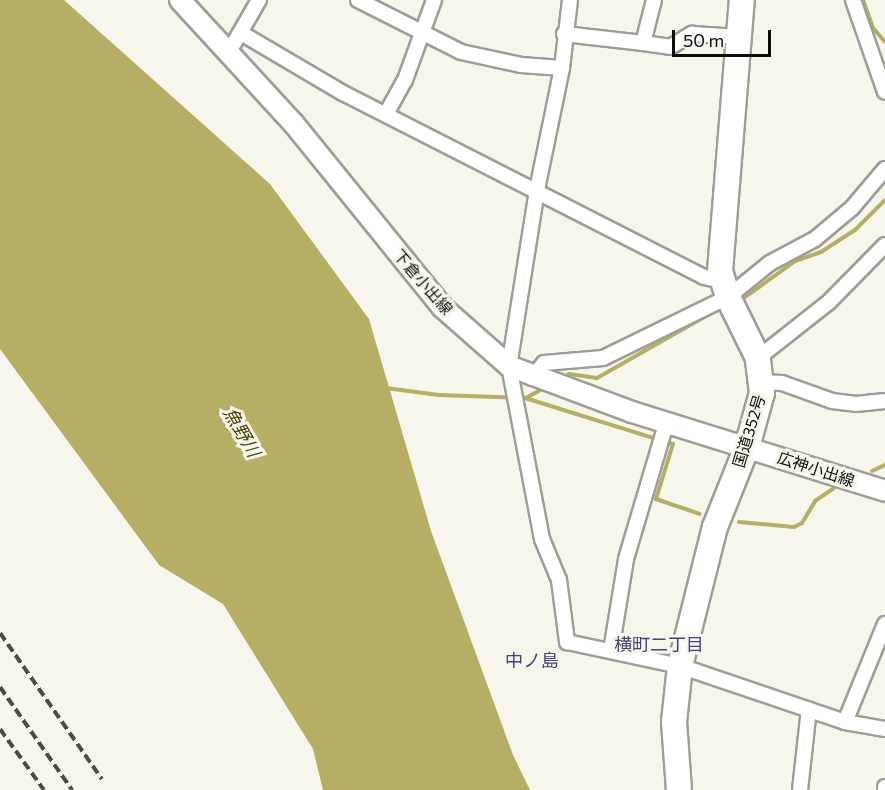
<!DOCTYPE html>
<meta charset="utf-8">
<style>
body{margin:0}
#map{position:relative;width:885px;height:790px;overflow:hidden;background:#f7f6ed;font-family:Commissioner,"Noto Sans JP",sans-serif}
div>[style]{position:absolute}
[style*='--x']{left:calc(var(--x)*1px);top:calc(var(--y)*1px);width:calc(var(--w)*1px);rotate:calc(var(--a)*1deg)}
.water>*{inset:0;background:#b6ae65}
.stream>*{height:4px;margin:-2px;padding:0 2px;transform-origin:2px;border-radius:2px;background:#b6ae65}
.roads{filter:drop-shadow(2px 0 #9e9e96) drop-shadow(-2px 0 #9e9e96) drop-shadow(0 2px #9e9e96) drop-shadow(0 -2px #9e9e96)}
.street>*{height:14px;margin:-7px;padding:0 7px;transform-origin:7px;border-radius:7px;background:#fff}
.secondary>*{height:20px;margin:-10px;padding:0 10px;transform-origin:10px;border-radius:10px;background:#fff}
.highway>*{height:24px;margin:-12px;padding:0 12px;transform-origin:12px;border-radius:12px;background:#fff}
.rail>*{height:4px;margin-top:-2px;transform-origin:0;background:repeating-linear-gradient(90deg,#4c4b48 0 9px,transparent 0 13.5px)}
span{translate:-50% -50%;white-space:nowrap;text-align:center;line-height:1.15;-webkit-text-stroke:6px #f7f6ed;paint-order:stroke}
.street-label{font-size:16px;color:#0d0c0a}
.water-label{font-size:18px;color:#464003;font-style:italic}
.neighbourhood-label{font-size:18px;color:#44417e}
.scale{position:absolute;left:672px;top:30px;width:99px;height:27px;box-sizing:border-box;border:3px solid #0d0c0a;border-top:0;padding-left:8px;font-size:18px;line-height:21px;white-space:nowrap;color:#0d0c0a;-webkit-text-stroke:4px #f7f6ed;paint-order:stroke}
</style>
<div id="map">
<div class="water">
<i style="clip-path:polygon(0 0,64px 0,270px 184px,369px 319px,431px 531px,513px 755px,530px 790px,323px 790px,313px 749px,223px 604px,159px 565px,0 349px)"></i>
</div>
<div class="stream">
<i style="--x:863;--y:0;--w:30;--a:70"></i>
<i style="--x:873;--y:28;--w:18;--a:49"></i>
<i style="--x:741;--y:300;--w:67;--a:-35.8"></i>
<i style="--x:795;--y:261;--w:28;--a:-19"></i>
<i style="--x:821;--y:252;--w:40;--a:-32.9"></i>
<i style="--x:855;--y:230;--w:42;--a:-45"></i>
<i style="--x:563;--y:378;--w:7;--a:-34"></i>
<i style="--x:569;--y:374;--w:28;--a:8"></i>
<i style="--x:597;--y:378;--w:136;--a:-29.6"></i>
<i style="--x:386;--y:388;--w:53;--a:7.5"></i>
<i style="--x:439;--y:395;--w:86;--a:2"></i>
<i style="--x:525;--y:398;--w:155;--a:17.3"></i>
<i style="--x:673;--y:444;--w:58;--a:107.2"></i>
<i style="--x:656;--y:499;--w:46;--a:18.8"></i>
<i style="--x:526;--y:398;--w:23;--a:-29"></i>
<i style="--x:872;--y:471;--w:14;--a:-25"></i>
<i style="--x:739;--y:522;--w:55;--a:5.2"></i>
<i style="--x:794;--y:527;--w:9;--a:-27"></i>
<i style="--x:802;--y:523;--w:26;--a:-59"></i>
<i style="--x:815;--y:501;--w:22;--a:-34"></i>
</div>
<div class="roads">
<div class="street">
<i style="--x:358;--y:0;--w:115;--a:26.8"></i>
<i style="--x:461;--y:52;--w:61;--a:12.2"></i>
<i style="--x:521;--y:65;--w:41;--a:4.2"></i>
<i style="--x:570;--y:0;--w:68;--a:96.7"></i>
<i style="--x:562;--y:68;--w:125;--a:101.6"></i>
<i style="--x:537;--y:190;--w:178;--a:99"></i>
<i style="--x:509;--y:366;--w:176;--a:79.2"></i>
<i style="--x:542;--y:539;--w:44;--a:67.5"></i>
<i style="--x:559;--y:580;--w:63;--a:82.6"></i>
<i style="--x:567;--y:642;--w:116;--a:12"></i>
<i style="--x:680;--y:666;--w:174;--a:18.7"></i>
<i style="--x:845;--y:722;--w:41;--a:9.9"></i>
<i style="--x:853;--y:0;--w:97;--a:70.8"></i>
<i style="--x:241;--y:33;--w:118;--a:30.5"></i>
<i style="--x:343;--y:93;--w:405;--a:27"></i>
<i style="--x:704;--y:277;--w:18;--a:13"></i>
<i style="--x:564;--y:34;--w:80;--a:6.5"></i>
<i style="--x:643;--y:43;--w:44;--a:-75.7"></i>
<i style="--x:643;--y:43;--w:27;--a:8"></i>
<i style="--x:670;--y:47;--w:26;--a:-31"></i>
<i style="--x:692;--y:34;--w:47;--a:3.7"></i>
<i style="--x:230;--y:50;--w:58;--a:-59.9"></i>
<i style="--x:386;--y:114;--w:39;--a:-61"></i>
<i style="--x:405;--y:80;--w:85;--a:-70.1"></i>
<i style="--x:758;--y:358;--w:90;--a:-38.3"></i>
<i style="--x:829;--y:302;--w:80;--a:-45.5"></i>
<i style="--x:532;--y:378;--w:19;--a:-51"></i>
<i style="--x:544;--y:363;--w:59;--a:-4.8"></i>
<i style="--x:603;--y:358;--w:139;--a:-26"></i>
<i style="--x:728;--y:297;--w:54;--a:-39"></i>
<i style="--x:770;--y:263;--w:51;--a:-28.1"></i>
<i style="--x:815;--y:239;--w:48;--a:-40"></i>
<i style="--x:852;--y:208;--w:51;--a:-49.8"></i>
<i style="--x:762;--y:382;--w:20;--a:3"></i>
<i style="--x:782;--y:383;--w:53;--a:19.8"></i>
<i style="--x:832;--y:401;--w:24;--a:7"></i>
<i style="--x:856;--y:404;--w:29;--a:-6"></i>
<i style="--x:611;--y:651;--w:93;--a:-80.7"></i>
<i style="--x:626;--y:559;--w:144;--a:-73.5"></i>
<i style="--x:845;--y:722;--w:106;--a:-67.8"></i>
<i style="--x:800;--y:790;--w:81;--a:-83.7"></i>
<i style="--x:885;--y:790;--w:3;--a:-90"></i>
</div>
<div class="secondary">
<i style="--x:180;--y:0;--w:168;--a:47.4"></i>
<i style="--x:294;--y:124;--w:235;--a:51"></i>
<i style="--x:442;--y:307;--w:89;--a:41.4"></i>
<i style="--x:509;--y:366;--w:131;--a:20.5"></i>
<i style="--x:632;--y:412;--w:265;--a:17.3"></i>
</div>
<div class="highway">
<i style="--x:679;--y:790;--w:68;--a:-94.2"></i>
<i style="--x:674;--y:722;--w:56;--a:-83.9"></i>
<i style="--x:680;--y:666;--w:143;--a:-75.9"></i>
<i style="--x:715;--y:527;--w:86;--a:-68.2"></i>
<i style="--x:747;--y:447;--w:56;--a:-74.5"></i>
<i style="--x:762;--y:393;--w:35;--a:-97"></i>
<i style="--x:758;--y:358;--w:68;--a:-116.2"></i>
<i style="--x:728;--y:297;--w:27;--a:-107"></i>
<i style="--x:720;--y:271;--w:272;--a:-85.4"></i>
</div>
</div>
<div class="rail">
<i style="--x:0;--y:633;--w:178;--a:55.1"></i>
<i style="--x:0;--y:687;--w:126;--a:55"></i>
<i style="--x:0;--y:729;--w:75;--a:54.2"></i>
</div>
<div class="street-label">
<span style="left:423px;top:282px;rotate:49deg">下倉小出線</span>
<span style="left:749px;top:431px;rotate:-73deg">国道352号</span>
<span style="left:816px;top:469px;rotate:18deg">広神小出線</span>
</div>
<div class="water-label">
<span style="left:242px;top:432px;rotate:60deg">魚野川</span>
</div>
<div class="neighbourhood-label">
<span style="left:659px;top:644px">横町二丁目</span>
<span style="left:532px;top:660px">中ノ島</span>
</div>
<div class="scale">50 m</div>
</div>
